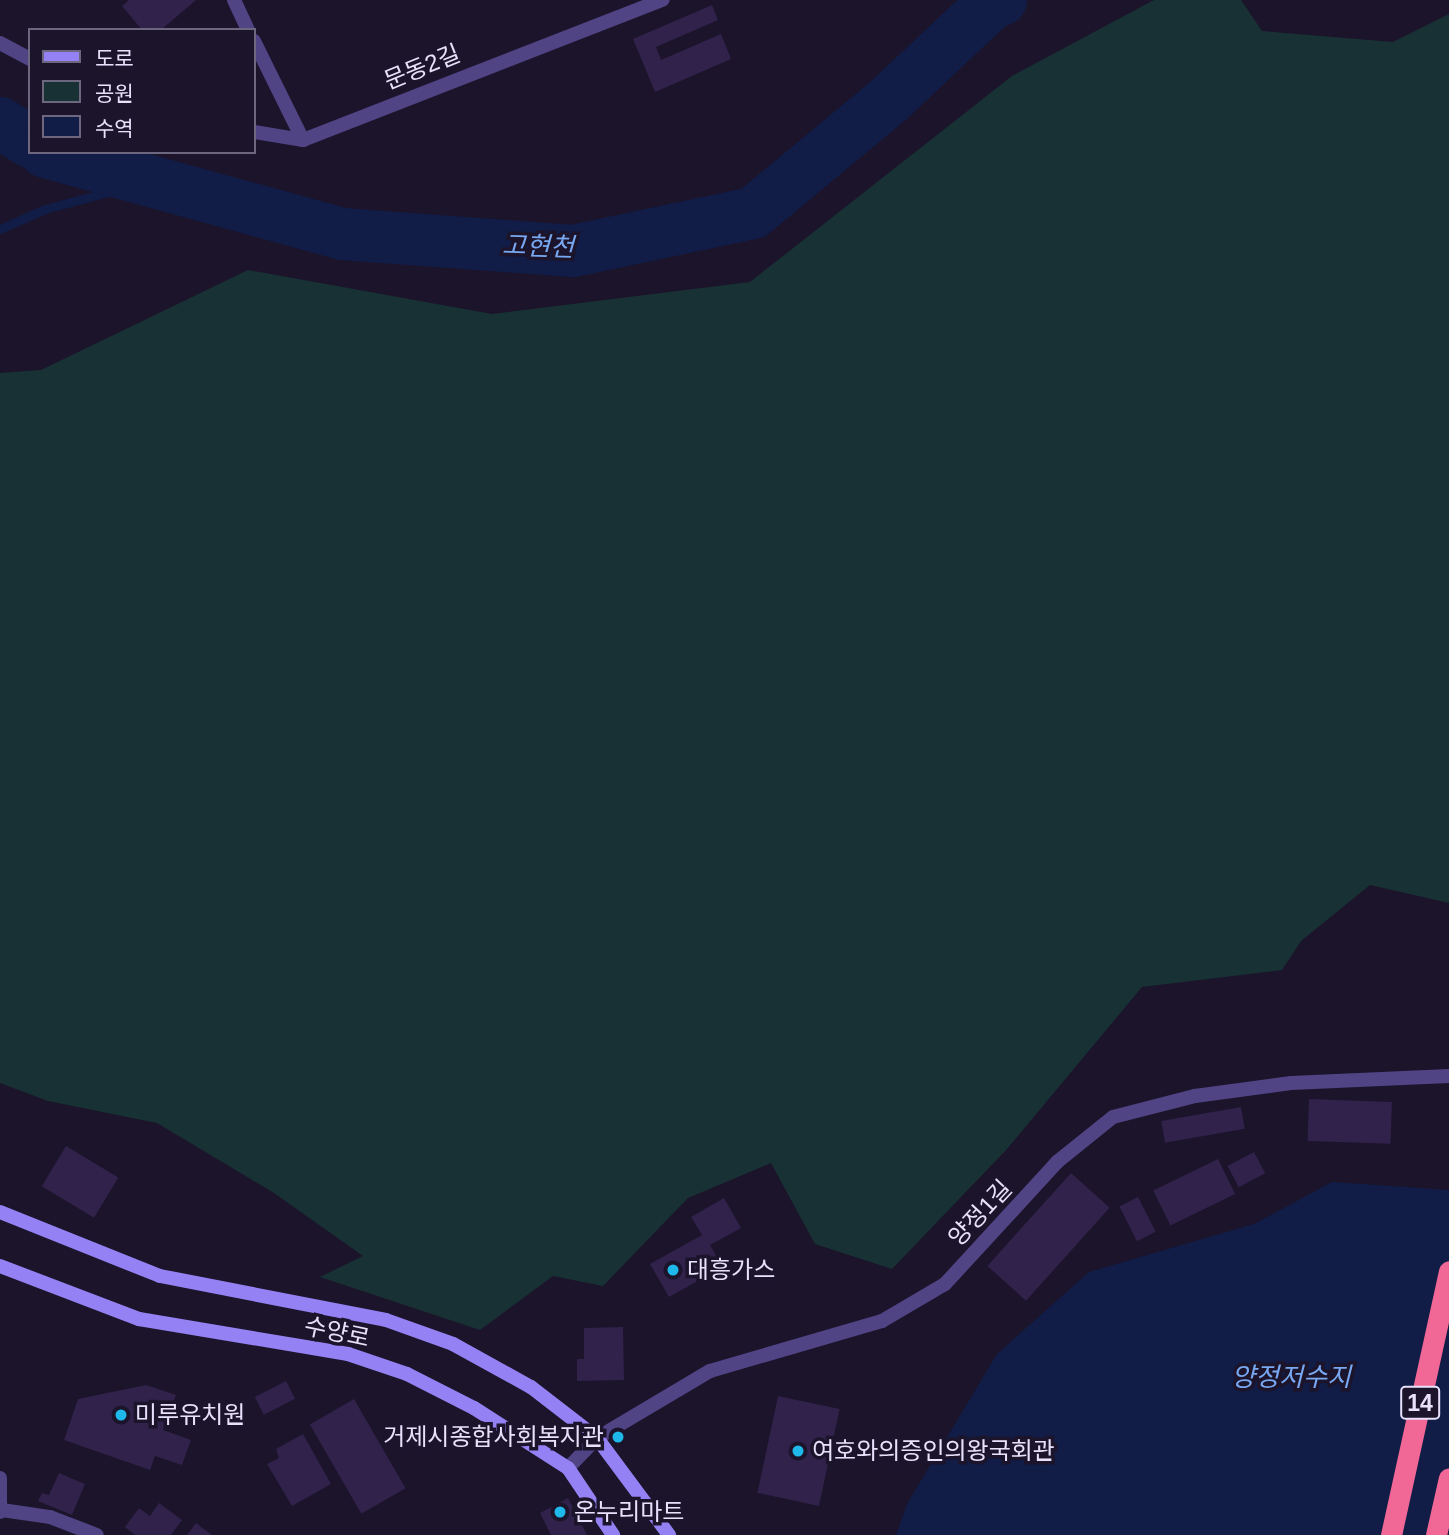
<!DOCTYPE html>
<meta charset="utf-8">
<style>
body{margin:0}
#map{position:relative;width:1449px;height:1535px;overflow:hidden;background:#1b142b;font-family:Arial,"Noto Sans KR",sans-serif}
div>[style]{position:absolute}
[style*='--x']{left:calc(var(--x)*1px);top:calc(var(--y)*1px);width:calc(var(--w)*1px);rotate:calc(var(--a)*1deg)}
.green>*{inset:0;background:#183134}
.water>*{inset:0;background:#111d47}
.stream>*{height:9px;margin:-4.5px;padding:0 4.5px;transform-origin:4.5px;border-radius:4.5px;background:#111d47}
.river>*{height:52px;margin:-26px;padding:0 26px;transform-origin:26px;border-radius:26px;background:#111d47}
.building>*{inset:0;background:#30224a;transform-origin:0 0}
.lane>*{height:14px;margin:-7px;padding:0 7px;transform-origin:7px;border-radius:7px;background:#504485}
.street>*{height:14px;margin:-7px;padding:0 7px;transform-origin:7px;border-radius:7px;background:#504485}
.secondary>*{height:14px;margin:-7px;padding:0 7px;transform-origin:7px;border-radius:7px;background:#9481f3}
.highway>*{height:21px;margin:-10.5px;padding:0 10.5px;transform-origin:10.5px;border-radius:10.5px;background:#f16795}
.dots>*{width:19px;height:19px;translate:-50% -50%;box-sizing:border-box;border:4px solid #1b142b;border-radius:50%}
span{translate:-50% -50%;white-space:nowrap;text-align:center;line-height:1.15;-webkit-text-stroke:7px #1b142b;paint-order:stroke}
.shield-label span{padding:2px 5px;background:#1b142b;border:2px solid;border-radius:5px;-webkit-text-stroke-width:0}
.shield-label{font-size:23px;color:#e8e1fc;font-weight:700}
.street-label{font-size:24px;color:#e8e1fc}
.poi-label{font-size:24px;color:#e8e1fc}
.left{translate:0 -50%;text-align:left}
.right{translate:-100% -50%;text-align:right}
.water-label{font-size:26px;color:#79a8f2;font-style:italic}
.legend{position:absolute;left:28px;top:28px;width:228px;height:126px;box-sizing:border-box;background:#1b142b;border:2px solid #6d667f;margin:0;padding:9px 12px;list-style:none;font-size:21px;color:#e8e1fc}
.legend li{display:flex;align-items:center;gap:14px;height:35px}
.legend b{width:35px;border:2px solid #6d667f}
</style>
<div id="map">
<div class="green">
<i style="clip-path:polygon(1154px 0,1241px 0,1262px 31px,1393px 42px,1449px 14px,1449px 903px,1370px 885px,1301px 941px,1282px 970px,1142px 987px,1007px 1149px,892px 1269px,815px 1244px,771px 1163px,688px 1198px,603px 1286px,553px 1276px,480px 1330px,320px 1277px,363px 1256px,274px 1193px,157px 1123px,48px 1101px,0 1083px,0 373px,41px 370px,248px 270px,492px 314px,750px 282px,1012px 76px)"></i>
</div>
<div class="water">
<i style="clip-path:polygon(1332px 1182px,1449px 1190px,1449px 1535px,896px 1535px,907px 1504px,997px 1354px,1089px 1272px,1254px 1224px)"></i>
</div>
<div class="stream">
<i style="--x:0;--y:229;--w:49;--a:-24"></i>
<i style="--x:45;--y:209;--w:104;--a:-15.1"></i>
</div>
<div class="river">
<i style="--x:0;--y:123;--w:36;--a:32"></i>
<i style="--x:45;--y:152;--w:308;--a:15.4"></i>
<i style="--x:342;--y:234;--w:232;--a:4.2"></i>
<i style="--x:573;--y:251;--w:184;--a:-11.9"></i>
<i style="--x:753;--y:213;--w:175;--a:-39.7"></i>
<i style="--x:888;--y:101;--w:141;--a:-43.3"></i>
<i style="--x:991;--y:4;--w:11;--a:-22"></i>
</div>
<div class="building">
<i style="clip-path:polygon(129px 0,196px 0,161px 30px,142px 30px,122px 6px)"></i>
<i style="clip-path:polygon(712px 5px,718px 20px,656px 47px,661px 60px,721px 34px,731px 59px,655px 92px,633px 39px)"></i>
<i style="left:1309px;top:1099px;width:83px;height:42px;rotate:2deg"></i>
<i style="left:1241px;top:1107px;width:22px;height:81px;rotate:80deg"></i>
<i style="left:66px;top:1146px;width:61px;height:47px;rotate:31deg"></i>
<i style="left:1254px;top:1152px;width:24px;height:30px;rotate:62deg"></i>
<i style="left:1218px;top:1159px;width:39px;height:72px;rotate:64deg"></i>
<i style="left:1071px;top:1173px;width:52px;height:125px;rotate:42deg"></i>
<i style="left:1138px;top:1197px;width:39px;height:21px;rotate:63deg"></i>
<i style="clip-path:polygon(724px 1198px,741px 1228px,710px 1245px,723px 1267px,669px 1297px,650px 1264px,702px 1235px,691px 1217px)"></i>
<i style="clip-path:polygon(623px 1327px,624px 1380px,577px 1381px,577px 1359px,584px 1359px,584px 1328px)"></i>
<i style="left:286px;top:1381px;width:20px;height:35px;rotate:63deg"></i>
<i style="clip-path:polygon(146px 1385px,176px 1395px,163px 1430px,191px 1440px,182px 1465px,155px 1456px,150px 1470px,64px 1440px,78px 1399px)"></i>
<i style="left:778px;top:1396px;width:63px;height:99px;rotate:12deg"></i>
<i style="left:354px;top:1399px;width:103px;height:51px;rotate:60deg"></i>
<i style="clip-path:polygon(303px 1434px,331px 1484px,292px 1506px,267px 1464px,279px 1458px,276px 1449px)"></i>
<i style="clip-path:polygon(59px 1473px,85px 1484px,72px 1515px,38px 1501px,42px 1493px,49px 1495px)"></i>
<i style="clip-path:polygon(568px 1498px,587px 1535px,551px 1535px,540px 1513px)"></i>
<i style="clip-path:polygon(159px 1503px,182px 1520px,171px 1535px,135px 1535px,125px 1527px,139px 1508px,150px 1516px)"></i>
<i style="clip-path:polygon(196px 1523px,212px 1535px,187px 1535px)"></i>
</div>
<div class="lane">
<i style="--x:234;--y:0;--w:33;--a:65"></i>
<i style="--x:254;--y:41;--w:110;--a:63.7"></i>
<i style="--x:303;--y:140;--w:386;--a:-21.3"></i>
<i style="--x:0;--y:43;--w:34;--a:28"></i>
<i style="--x:254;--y:132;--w:50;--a:9.3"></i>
<i style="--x:2;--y:1510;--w:49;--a:8.3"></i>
<i style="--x:50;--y:1517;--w:50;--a:21"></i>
</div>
<div class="street">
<i style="--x:568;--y:1468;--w:42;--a:-46"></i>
<i style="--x:597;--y:1438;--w:131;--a:-30.7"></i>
<i style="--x:710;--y:1371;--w:179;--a:-16.2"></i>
<i style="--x:882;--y:1321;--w:73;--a:-30.4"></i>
<i style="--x:945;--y:1284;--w:166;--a:-47.4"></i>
<i style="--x:1057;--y:1162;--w:72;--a:-38.8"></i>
<i style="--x:1113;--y:1117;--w:85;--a:-14.4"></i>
<i style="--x:1195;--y:1096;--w:97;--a:-7.7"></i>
<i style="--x:1291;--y:1083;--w:158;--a:-2.5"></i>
<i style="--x:0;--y:1478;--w:34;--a:90"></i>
</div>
<div class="secondary">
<i style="--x:0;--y:1212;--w:172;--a:21.8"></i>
<i style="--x:160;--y:1276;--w:230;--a:11"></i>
<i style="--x:386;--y:1320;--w:71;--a:19.7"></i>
<i style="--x:453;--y:1344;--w:89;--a:28.9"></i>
<i style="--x:531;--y:1387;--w:83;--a:37.7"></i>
<i style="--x:597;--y:1438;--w:121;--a:53.4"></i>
<i style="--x:0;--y:1266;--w:149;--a:20.9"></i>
<i style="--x:139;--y:1319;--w:212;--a:9.5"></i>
<i style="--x:348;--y:1354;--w:62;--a:18.7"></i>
<i style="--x:407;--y:1374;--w:75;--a:26.9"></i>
<i style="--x:474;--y:1408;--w:112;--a:32.6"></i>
<i style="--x:568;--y:1468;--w:81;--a:56.1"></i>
</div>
<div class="highway">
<i style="--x:1391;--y:1535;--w:270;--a:-77.6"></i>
<i style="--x:1436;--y:1535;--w:58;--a:-77.2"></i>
</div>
<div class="dots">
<i style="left:673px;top:1270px;background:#1fb8ea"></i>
<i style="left:121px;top:1415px;background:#1fb8ea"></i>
<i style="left:618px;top:1437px;background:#1fb8ea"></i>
<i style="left:798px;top:1451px;background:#1fb8ea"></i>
<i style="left:560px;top:1512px;background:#1fb8ea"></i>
</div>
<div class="shield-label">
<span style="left:1420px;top:1403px">14</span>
</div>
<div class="street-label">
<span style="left:422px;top:67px;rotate:-22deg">문동2길</span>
<span style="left:980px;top:1213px;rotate:-47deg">양정1길</span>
<span style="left:337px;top:1332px;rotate:12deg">수양로</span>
</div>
<div class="poi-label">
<span class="left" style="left:687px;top:1270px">대흥가스</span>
<span class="left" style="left:135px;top:1415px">미루유치원</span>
<span class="right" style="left:604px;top:1437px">거제시종합사회복지관</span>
<span class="left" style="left:812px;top:1451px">여호와의증인의왕국회관</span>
<span class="left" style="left:574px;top:1512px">온누리마트</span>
</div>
<div class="water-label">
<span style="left:538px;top:247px;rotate:2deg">고현천</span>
<span style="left:1291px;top:1378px">양정저수지</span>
</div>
<ul class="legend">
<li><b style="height:9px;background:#9481f3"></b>도로</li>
<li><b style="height:19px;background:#183134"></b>공원</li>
<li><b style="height:19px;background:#111d47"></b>수역</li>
</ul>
</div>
